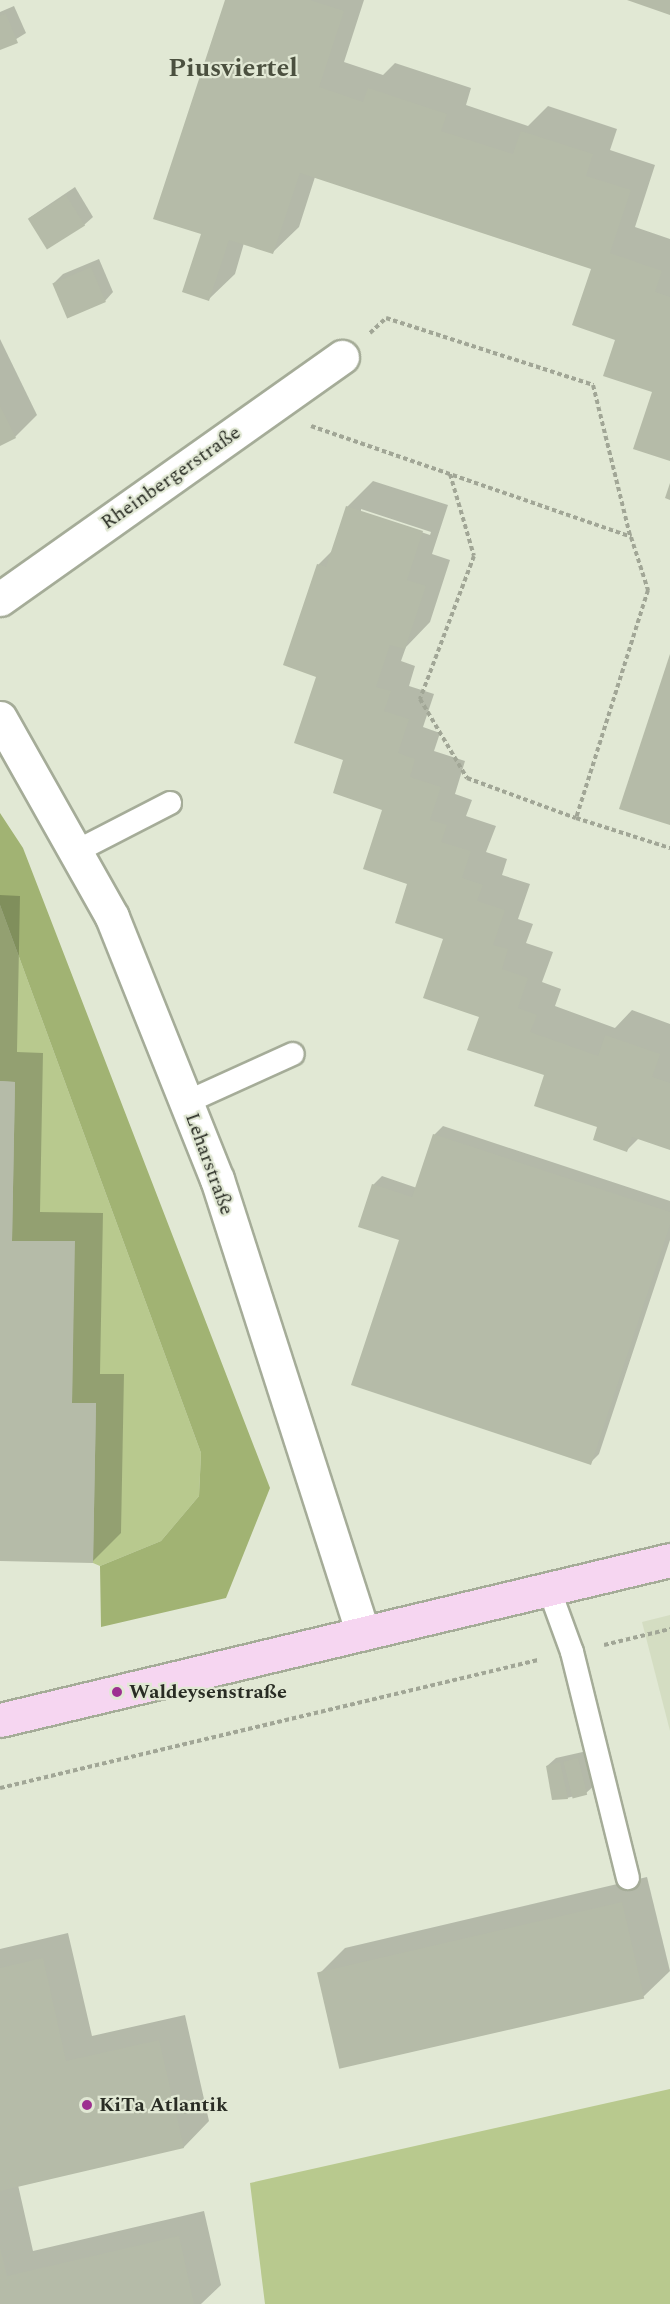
<!DOCTYPE html>
<meta charset="utf-8">
<style>
body{margin:0}
#map{position:relative;width:670px;height:2304px;overflow:hidden;background:#e1e8d4;font-family:Spectral,serif}
div>[style]{position:absolute}
[style*='--x']{left:calc(var(--x)*1px);top:calc(var(--y)*1px);width:calc(var(--w)*1px);rotate:calc(var(--a)*1deg)}
.built>*{inset:0;background:#d4ddc2}
.green>*{inset:0;background:#b8c98e}
.forest>*{inset:0;background:#a1b373}
.shadow>*{inset:0;background:#0003}
.building>*{inset:0;background:#b5bba8;transform-origin:0 0}
.path>*{height:4px;margin-top:-2px;transform-origin:0;background:repeating-linear-gradient(90deg,#a1a696 0 4.5px,transparent 0 7.5px)}
.roads{filter:drop-shadow(2px 0 #a5ac98) drop-shadow(-2px 0 #a5ac98) drop-shadow(0 2px #a5ac98) drop-shadow(0 -2px #a5ac98)}
.lane>*{height:22px;margin:-11px;padding:0 11px;transform-origin:11px;border-radius:11px;background:#fff}
.street>*{height:33px;margin:-16.5px;padding:0 16.5px;transform-origin:16.5px;border-radius:16.5px;background:#fff}
.secondary>*{height:33px;margin:-16.5px;padding:0 16.5px;transform-origin:16.5px;border-radius:16.5px;background:#f6d6f1}
.dots>*{width:16px;height:16px;translate:-50% -50%;box-sizing:border-box;border:3px solid #e1e8d4;border-radius:50%}
span{translate:-50% -50%;white-space:nowrap;text-align:center;line-height:1.15;-webkit-text-stroke:4.5px #e1e8d4;paint-order:stroke}
.street-label{font-size:20px;color:#292c24}
.poi-label{font-size:20px;color:#292c24;font-weight:700}
.left{translate:0 -50%;text-align:left}
.district-label{font-size:26px;color:#4b503f;font-weight:700}
</style>
<div id="map">
<div class="built">
<i style="clip-path:polygon(670px 1615px,670px 1731px,642px 1622px)"></i>
</div>
<div class="green">
<i style="clip-path:polygon(0 905px,201px 1453px,199px 1496px,161px 1541px,100px 1566px,93px 1563px,96px 1403px,72px 1403px,74px 1241px,12px 1241px,15px 1082px,0 1081px)"></i>
<i style="clip-path:polygon(670px 2089px,670px 2304px,265px 2304px,250px 2183px)"></i>
</div>
<div class="forest">
<i style="clip-path:polygon(0 813px,23px 848px,270px 1488px,226px 1598px,101px 1627px,100px 1566px,161px 1541px,199px 1496px,201px 1453px,0 905px)"></i>
</div>
<div class="shadow">
<i style="clip-path:polygon(227px 0,364px 0,344px 62px,383px 75px,395px 63px,471px 88px,466px 105px,528px 126px,548px 106px,617px 129px,610px 150px,655px 165px,635px 227px,670px 239px,670px 460px,654px 391px,617px 339px,593px 268px,315px 177px,299px 227px,273px 252px,244px 243px,235px 274px,209px 299px,203px 233px)"></i>
<i style="clip-path:polygon(14px 6px,26px 33px,0 49px,0 12px)"></i>
<i style="clip-path:polygon(75px 187px,93px 217px,84px 225px,29px 218px)"></i>
<i style="clip-path:polygon(99px 259px,113px 292px,105px 301px,54px 283px,63px 274px)"></i>
<i style="clip-path:polygon(0 339px,37px 415px,15px 437px,0 445px)"></i>
<i style="clip-path:polygon(evenodd,373px 481px,448px 505px,432px 554px,450px 560px,430px 622px,406px 647px,401px 661px,415px 666px,409px 686px,434px 694px,423px 727px,440px 733px,434px 751px,465px 761px,455px 794px,472px 800px,466px 816px,496px 826px,486px 852px,507px 859px,502px 875px,530px 884px,518px 919px,533px 924px,526px 943px,553px 952px,542px 982px,561px 989px,555px 1006px,615px 1028px,632px 1010px,670px 1024px,670px 1149px,639px 1138px,627px 1150px,480px 1016px,445px 938px,409px 883px,384px 809px,345px 759px,318px 676px,318px 565px,334px 549px,347px 507px,373px 481px,361px 509px,431px 532px,430px 535px,361px 512px,361px 509px)"></i>
<i style="clip-path:polygon(0 895px,20px 896px,17px 1052px,43px 1053px,40px 1212px,103px 1213px,100px 1374px,124px 1374px,121px 1533px,92px 1562px,0 1560px)"></i>
<i style="clip-path:polygon(443px 1126px,670px 1201px,670px 1240px,599px 1454px,590px 1463px,401px 1239px,373px 1185px,382px 1176px,417px 1188px,434px 1135px)"></i>
<i style="clip-path:polygon(587px 1751px,595px 1785px,586px 1793px,567px 1798px,547px 1766px,556px 1758px)"></i>
<i style="clip-path:polygon(647px 1877px,670px 1971px,644px 1996px,319px 1974px,345px 1948px)"></i>
<i style="clip-path:polygon(68px 1933px,92px 2036px,185px 2015px,209px 2121px,184px 2147px,18px 2185px,33px 2251px,204px 2211px,221px 2285px,201px 2304px,0 2304px,0 1949px)"></i>
</div>
<div class="building">
<i style="clip-path:polygon(225px 0,310px 0,344px 11px,319px 87px,363px 102px,368px 88px,447px 114px,441px 131px,513px 154px,521px 131px,593px 154px,586px 176px,631px 190px,610px 253px,662px 271px,655px 292px,670px 297px,670px 461px,633px 449px,652px 392px,603px 376px,615px 340px,572px 325px,591px 269px,300px 173px,273px 254px,229px 240px,209px 301px,182px 292px,201px 234px,153px 219px)"></i>
<i style="clip-path:polygon(627px 0,670px 0,670px 15px)"></i>
<i style="clip-path:polygon(6px 14px,18px 43px,0 50px,0 16px)"></i>
<i style="left:66px;top:195px;width:36px;height:45px;rotate:58deg"></i>
<i style="left:91px;top:267px;width:38px;height:42px;rotate:67deg"></i>
<i style="clip-path:polygon(0 406px,16px 438px,0 446px)"></i>
<i style="clip-path:polygon(670px 483px,670px 500px,665px 498px)"></i>
<i style="clip-path:polygon(346px 506px,423px 531px,407px 580px,426px 586px,405px 649px,390px 645px,376px 687px,391px 691px,384px 711px,409px 719px,398px 753px,415px 759px,410px 777px,441px 787px,430px 820px,447px 825px,441px 842px,471px 851px,462px 878px,483px 885px,477px 901px,505px 910px,493px 945px,508px 949px,502px 969px,528px 978px,518px 1008px,537px 1015px,530px 1032px,598px 1056px,605px 1035px,660px 1054px,652px 1077px,670px 1083px,670px 1150px,632px 1137px,627px 1152px,593px 1140px,597px 1127px,534px 1106px,544px 1075px,467px 1050px,479px 1017px,423px 998px,443px 939px,395px 923px,407px 884px,363px 869px,382px 810px,333px 793px,343px 760px,294px 743px,316px 677px,283px 665px,317px 564px,326px 567px)"></i>
<i style="clip-path:polygon(670px 654px,670px 825px,619px 809px)"></i>
<i style="clip-path:polygon(0 1081px,15px 1082px,12px 1241px,75px 1241px,72px 1403px,96px 1403px,93px 1563px,0 1561px)"></i>
<i style="clip-path:polygon(433px 1134px,670px 1212px,670px 1225px,591px 1465px,351px 1385px,399px 1240px,358px 1227px,372px 1184px,412px 1197px)"></i>
<i style="left:578px;top:1758px;width:38px;height:15px;rotate:76deg"></i>
<i style="clip-path:polygon(560px 1762px,568px 1799px,552px 1800px,546px 1766px)"></i>
<i style="left:622px;top:1902px;width:99px;height:313px;rotate:77deg"></i>
<i style="clip-path:polygon(43px 1958px,66px 2061px,159px 2040px,184px 2148px,0 2191px,0 1968px)"></i>
<i style="clip-path:polygon(179px 2236px,194px 2304px,0 2304px,0 2248px,7px 2276px)"></i>
</div>
<div class="path">
<i style="--x:370;--y:333;--w:22;--a:-43"></i>
<i style="--x:386;--y:318;--w:218;--a:17.9"></i>
<i style="--x:593;--y:385;--w:155;--a:76.2"></i>
<i style="--x:311;--y:426;--w:339;--a:19.1"></i>
<i style="--x:631;--y:537;--w:56;--a:72.2"></i>
<i style="--x:648;--y:590;--w:239;--a:107.5"></i>
<i style="--x:576;--y:818;--w:99;--a:17.7"></i>
<i style="--x:450;--y:474;--w:85;--a:73.7"></i>
<i style="--x:474;--y:556;--w:153;--a:110.7"></i>
<i style="--x:420;--y:699;--w:92;--a:59.3"></i>
<i style="--x:467;--y:778;--w:116;--a:20.2"></i>
<i style="--x:604;--y:1645;--w:68;--a:-13.6"></i>
<i style="--x:0;--y:1788;--w:553;--a:-13.38"></i>
</div>
<div class="roads">
<div class="lane">
<i style="--x:75;--y:852;--w:107;--a:-27.3"></i>
<i style="--x:187;--y:1102;--w:116;--a:-24.4"></i>
<i style="--x:549;--y:1589;--w:67;--a:69.9"></i>
<i style="--x:572;--y:1652;--w:233;--a:76.1"></i>
</div>
<div class="street">
<i style="--x:0;--y:599;--w:419;--a:-35.3"></i>
<i style="--x:0;--y:718;--w:228;--a:60.6"></i>
<i style="--x:112;--y:917;--w:282;--a:68.2"></i>
<i style="--x:217;--y:1179;--w:477;--a:72.2"></i>
</div>
<div class="secondary">
<i style="--x:0;--y:1720;--w:689;--a:-13.43"></i>
</div>
</div>
<div class="dots">
<i style="left:117px;top:1692px;background:#9d3090"></i>
<i style="left:87px;top:2105px;background:#9d3090"></i>
</div>
<div class="street-label">
<span style="left:171px;top:478px;rotate:-35deg">Rheinbergerstraße</span>
<span style="left:209px;top:1164px;rotate:70deg">Leharstraße</span>
</div>
<div class="poi-label">
<span class="left" style="left:129px;top:1692px">Waldeysenstraße</span>
<span class="left" style="left:99px;top:2105px">KiTa Atlantik</span>
</div>
<div class="district-label">
<span style="left:233px;top:69px">Piusviertel</span>
</div>
</div>
